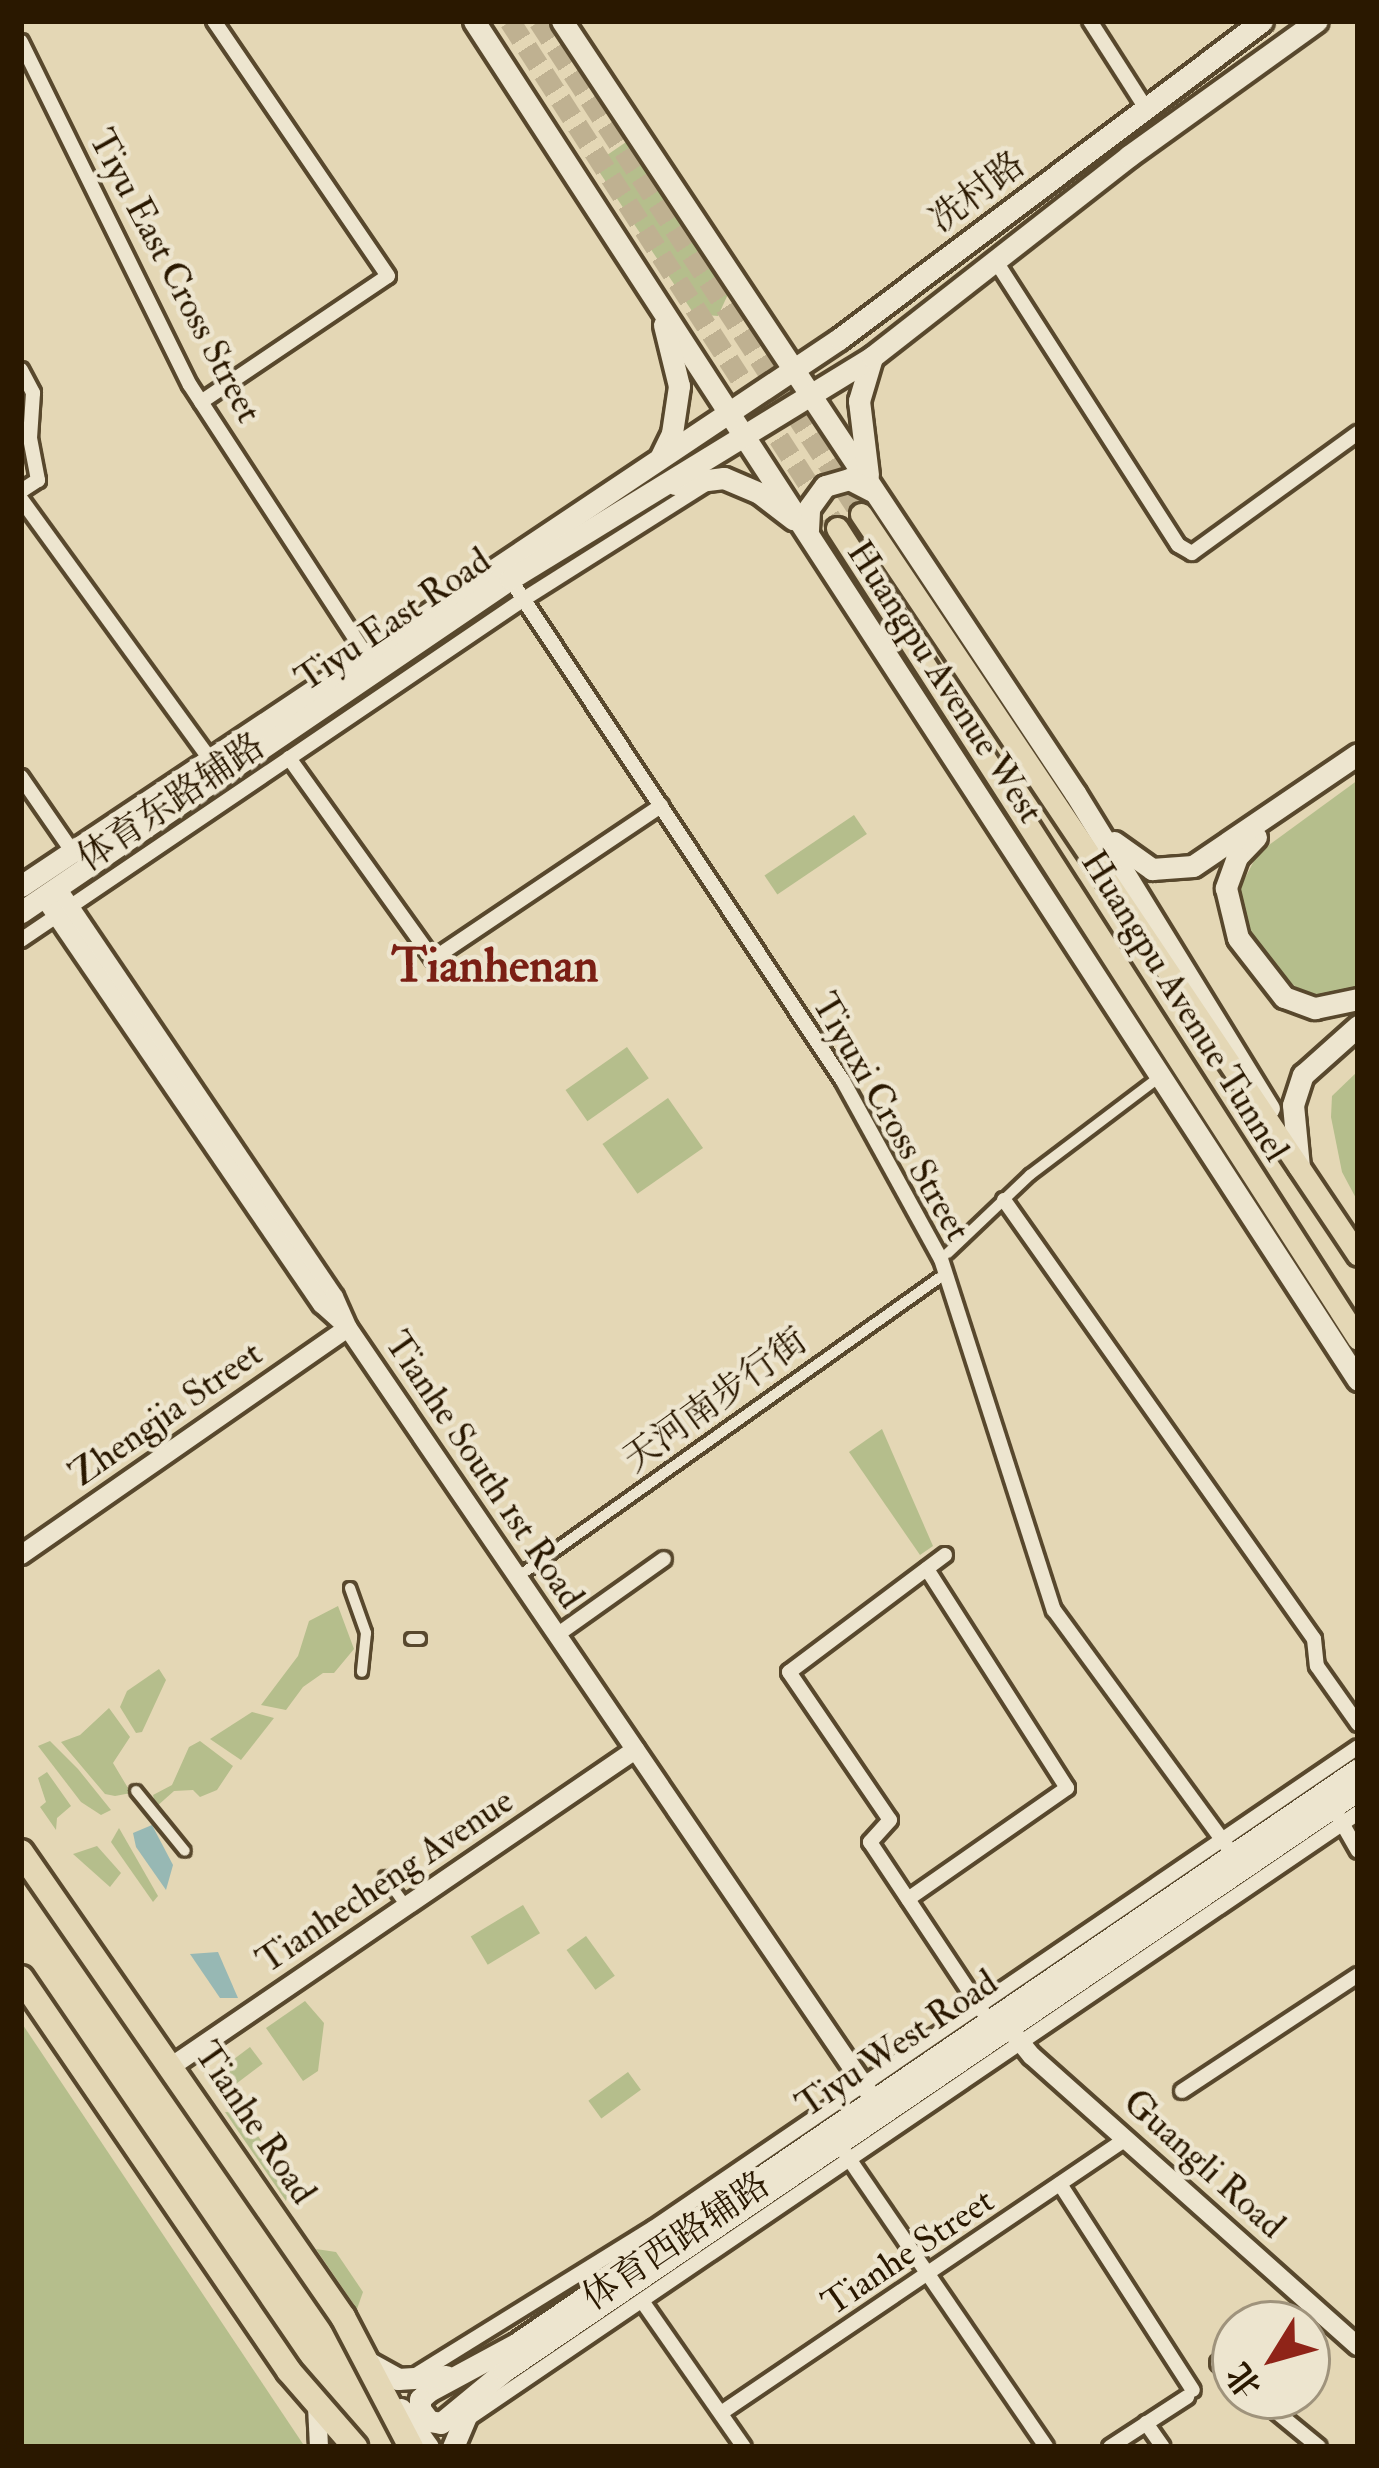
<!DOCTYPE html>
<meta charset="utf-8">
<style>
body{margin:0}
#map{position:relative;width:1379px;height:2468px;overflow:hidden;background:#e4d7b5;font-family:"IM FELL Double Pica","Noto Serif SC",serif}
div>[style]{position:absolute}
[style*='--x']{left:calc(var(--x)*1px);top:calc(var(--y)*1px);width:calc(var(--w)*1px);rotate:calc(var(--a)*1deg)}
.green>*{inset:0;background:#b5be8c;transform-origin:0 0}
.water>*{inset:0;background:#97b8b4}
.primary-tunnel>*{height:21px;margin-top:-10.5px;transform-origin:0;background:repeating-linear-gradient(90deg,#bfb191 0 21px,transparent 0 31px)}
.roads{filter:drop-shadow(3px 0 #58482d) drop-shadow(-3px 0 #58482d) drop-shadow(0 3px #58482d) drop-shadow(0 -3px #58482d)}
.pedestrian>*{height:10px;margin:-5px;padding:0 5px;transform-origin:5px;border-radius:5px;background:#ede5cf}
.minor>*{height:14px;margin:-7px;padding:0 7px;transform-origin:7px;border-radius:7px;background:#ede5cf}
.tertiary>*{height:18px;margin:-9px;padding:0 9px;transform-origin:9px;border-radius:9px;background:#ede5cf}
.secondary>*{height:21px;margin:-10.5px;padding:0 10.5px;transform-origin:10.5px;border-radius:10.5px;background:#ede5cf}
.primary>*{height:21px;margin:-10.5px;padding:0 10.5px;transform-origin:10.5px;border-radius:10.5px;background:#e4d7b5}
.trunk>*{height:24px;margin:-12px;padding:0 12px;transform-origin:12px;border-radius:12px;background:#e4d7b5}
span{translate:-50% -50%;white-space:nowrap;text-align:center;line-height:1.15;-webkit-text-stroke:9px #ede5cf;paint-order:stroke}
.street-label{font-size:36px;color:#2a1800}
.district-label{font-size:48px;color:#7a1f14;font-weight:700}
.frame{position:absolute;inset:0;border:24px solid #2a1800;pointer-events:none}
.north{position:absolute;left:1211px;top:2300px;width:120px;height:120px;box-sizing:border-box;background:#ede5cf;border:3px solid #9f937c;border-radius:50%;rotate:233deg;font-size:33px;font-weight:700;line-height:48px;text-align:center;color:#2a1800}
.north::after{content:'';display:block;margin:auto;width:42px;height:54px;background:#8f2418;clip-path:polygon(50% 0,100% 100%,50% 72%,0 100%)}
</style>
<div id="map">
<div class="green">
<i style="clip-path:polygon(629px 140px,729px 292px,718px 316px,694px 314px,594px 164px)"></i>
<i style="clip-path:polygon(1358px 780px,1358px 986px,1343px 995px,1312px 997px,1284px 979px,1241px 920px,1241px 886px,1258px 853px)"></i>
<i style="left:854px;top:815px;width:23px;height:108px;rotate:56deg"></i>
<i style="left:627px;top:1047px;width:38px;height:75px;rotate:55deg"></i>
<i style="clip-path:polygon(1358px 1071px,1358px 1202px,1342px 1172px,1331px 1117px,1332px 1096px)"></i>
<i style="left:668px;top:1098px;width:61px;height:80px;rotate:55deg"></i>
<i style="clip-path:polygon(882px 1429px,933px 1546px,920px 1555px,849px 1452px)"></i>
<i style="clip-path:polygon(338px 1606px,354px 1649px,334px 1673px,323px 1673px,303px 1687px,286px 1710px,261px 1705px,298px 1656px,309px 1621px)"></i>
<i style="clip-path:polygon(159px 1669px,166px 1680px,142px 1732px,136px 1733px,120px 1707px,127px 1691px)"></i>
<i style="clip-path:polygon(109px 1708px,130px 1737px,113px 1763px,131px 1793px,115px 1796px,105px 1794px,61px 1742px,80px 1735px)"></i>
<i style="clip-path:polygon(252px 1712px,274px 1718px,241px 1760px,210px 1739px)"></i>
<i style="clip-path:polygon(50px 1741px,78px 1769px,111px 1810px,101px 1815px,81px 1802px,38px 1746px)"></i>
<i style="clip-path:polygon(200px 1741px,233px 1766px,217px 1790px,200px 1797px,193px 1790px,174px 1791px,156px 1807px,153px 1795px,172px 1785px,189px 1747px)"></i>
<i style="clip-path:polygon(47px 1772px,71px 1806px,57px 1818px,56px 1830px,40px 1807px,46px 1802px,38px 1778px)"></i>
<i style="clip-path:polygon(119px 1828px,158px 1896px,153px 1902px,111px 1842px)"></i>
<i style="clip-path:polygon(97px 1846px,121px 1873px,110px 1887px,73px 1854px)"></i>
<i style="left:523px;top:1905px;width:33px;height:61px;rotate:59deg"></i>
<i style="left:586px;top:1936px;width:49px;height:24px;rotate:54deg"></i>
<i style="clip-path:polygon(305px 2001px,324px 2023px,318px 2071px,303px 2081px,266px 2028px)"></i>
<i style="clip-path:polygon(21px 2022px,305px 2447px,21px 2447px)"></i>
<i style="left:250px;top:2047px;width:21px;height:34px;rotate:53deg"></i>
<i style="left:628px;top:2072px;width:22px;height:49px;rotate:54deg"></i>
<i style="clip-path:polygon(225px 2112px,242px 2113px,291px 2183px,286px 2201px)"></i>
<i style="clip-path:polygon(316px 2249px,336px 2252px,363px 2292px,357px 2309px)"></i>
</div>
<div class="water">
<i style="clip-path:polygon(152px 1825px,173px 1865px,166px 1890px,136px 1847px,133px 1833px)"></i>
<i style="clip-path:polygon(218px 1952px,238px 1998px,220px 1998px,190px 1954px)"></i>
</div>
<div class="primary-tunnel">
<i style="--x:510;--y:21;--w:603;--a:57.18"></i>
<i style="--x:539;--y:21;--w:589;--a:56.85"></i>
</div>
<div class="roads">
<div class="pedestrian">
<i style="--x:948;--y:1253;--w:113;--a:-43.6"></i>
<i style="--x:1030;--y:1175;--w:164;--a:-37.1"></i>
<i style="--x:526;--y:1571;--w:506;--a:-35.35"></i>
<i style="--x:350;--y:1588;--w:48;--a:70.4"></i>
<i style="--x:366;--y:1633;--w:39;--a:96"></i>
<i style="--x:411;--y:1639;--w:9;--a:0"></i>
<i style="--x:136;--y:1791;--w:77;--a:50.8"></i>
<i style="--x:385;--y:1877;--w:37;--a:54"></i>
</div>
<div class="minor">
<i style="--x:1090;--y:21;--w:102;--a:57.4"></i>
<i style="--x:21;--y:42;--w:382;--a:63.8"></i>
<i style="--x:190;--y:385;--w:319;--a:56.9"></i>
<i style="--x:997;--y:263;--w:335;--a:57.3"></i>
<i style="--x:1178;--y:545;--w:16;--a:30"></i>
<i style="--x:1192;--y:553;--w:205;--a:-35.9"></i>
<i style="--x:21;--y:370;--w:26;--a:62"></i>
<i style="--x:33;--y:393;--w:45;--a:93.8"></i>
<i style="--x:30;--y:438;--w:43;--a:79.2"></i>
<i style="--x:38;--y:480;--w:20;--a:147"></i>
<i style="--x:201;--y:402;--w:225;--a:-34"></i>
<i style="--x:388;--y:276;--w:309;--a:-124.3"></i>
<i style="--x:21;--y:499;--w:321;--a:54"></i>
<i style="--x:510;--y:579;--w:602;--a:56.44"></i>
<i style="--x:843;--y:1081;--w:203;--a:61.2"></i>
<i style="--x:941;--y:1259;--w:369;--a:72.2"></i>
<i style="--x:1054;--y:1610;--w:303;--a:53.8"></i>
<i style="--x:289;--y:758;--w:247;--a:54.4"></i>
<i style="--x:433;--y:959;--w:275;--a:-33.9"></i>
<i style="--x:21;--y:777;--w:90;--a:55.4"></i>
<i style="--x:21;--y:940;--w:608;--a:-34.13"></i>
<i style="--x:524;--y:599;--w:215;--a:-32.3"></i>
<i style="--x:1004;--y:1200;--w:537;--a:54.77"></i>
<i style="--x:1314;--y:1639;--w:27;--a:84"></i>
<i style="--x:1317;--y:1666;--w:71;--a:54.7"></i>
<i style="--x:945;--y:1555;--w:195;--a:143.1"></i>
<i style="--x:789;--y:1672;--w:179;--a:55.7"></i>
<i style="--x:890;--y:1820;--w:30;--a:132"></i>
<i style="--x:870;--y:1842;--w:204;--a:56.4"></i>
<i style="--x:557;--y:1635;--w:131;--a:-35.4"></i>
<i style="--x:1338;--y:1816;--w:40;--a:60.3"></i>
<i style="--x:908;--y:1899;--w:194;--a:-34.9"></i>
<i style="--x:1067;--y:1788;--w:260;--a:-122.6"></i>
<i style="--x:1182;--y:2091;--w:211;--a:-33.4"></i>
<i style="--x:845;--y:2153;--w:356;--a:55.6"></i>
<i style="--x:1060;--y:2184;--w:245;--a:57.2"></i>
<i style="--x:642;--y:2301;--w:178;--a:55.1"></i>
<i style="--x:1218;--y:2363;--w:22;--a:39"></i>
<i style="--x:419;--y:2373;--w:275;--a:-31.8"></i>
<i style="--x:653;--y:2228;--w:853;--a:-34.3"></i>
<i style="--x:1257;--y:2396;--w:80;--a:39.4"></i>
<i style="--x:721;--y:2413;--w:489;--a:-34.1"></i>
<i style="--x:469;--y:2418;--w:1075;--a:-34.24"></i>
<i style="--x:1146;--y:2423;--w:29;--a:55"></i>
<i style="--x:1110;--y:2447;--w:92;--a:-33"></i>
</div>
<div class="tertiary">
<i style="--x:57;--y:888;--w:494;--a:55.9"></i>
<i style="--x:334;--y:1297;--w:34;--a:66"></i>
<i style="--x:348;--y:1328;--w:934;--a:55.73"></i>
<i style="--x:44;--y:897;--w:493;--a:55.7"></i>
<i style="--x:322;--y:1304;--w:31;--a:42"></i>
<i style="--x:21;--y:1555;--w:398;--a:-34.8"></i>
<i style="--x:1009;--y:2028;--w:36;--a:51"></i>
<i style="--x:1032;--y:2056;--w:436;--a:41.7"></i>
<i style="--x:172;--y:2066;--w:561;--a:-34.31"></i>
<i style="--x:317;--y:2406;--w:41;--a:87.2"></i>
</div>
<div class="secondary">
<i style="--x:474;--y:21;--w:1621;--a:56.96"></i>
<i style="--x:562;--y:21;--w:927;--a:56.4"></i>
<i style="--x:1075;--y:793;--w:370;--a:58.4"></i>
<i style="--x:661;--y:456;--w:25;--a:-64"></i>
<i style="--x:672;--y:433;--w:48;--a:-81.5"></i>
<i style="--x:679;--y:386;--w:63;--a:-103.8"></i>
<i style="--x:868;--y:475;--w:75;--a:-96.9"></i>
<i style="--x:859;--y:401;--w:46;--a:-73.5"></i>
<i style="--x:675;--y:484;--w:49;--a:-7"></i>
<i style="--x:724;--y:478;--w:38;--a:23"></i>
<i style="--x:759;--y:493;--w:43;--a:37.4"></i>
<i style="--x:808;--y:530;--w:22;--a:-87"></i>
<i style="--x:809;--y:508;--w:27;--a:-54"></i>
<i style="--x:825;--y:486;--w:25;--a:-16"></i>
<i style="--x:849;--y:479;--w:25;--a:27"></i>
<i style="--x:1256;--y:837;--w:28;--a:134"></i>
<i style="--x:1237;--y:857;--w:33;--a:110"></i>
<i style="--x:1226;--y:888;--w:51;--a:76.5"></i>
<i style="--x:1238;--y:938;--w:75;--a:52.1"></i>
<i style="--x:1284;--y:997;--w:33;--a:20"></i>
<i style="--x:1315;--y:1008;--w:44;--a:-11.8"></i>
<i style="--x:1114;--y:842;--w:47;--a:35.4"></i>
<i style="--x:1152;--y:869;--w:41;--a:-4.2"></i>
<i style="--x:1193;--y:866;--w:199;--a:-34.2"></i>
<i style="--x:21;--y:886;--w:984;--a:-33.77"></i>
<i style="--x:839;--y:339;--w:529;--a:-36.93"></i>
<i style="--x:21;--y:912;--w:592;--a:-34.25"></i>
<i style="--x:510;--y:579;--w:425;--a:-31.5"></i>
<i style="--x:872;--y:357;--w:326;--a:-38"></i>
<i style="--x:1129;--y:156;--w:231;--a:-35.7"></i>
<i style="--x:1299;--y:1167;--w:62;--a:-95.5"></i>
<i style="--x:1293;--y:1105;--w:32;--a:-72"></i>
<i style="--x:1303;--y:1075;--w:74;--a:-41.7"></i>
<i style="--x:1358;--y:1769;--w:1020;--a:145.67"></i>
<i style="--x:516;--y:2344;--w:99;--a:151.6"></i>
<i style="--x:429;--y:2391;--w:12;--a:138"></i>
<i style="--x:420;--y:2399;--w:10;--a:90"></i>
<i style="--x:420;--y:2409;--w:15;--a:53"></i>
<i style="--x:429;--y:2421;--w:12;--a:9"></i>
<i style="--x:441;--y:2423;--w:82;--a:-39.5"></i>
<i style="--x:504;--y:2371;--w:1033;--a:-34.23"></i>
<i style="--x:371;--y:2364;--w:31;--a:29"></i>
<i style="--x:398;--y:2379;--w:48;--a:-3.6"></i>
<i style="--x:401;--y:2409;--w:47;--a:54.6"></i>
<i style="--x:453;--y:2447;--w:49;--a:-67.1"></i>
</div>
<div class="primary">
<i style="--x:861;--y:514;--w:892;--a:56.15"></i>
<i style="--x:837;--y:528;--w:964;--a:57.28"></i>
</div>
<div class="trunk">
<i style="--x:21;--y:1852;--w:566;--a:55.3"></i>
<i style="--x:343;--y:2317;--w:147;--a:62.4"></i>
<i style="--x:21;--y:1978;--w:476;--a:55.7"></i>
<i style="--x:289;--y:2371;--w:101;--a:49"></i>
</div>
</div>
<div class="street-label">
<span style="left:977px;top:192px;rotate:-37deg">冼村路</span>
<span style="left:175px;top:276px;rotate:62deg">Tiyu East Cross Street</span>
<span style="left:393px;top:620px;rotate:-34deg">Tiyu East Road</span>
<span style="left:945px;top:682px;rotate:57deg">Huangpu Avenue West</span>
<span style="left:171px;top:802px;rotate:-34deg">体育东路辅路</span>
<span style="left:1185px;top:1006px;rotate:58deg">Huangpu Avenue Tunnel</span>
<span style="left:891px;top:1117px;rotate:60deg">Tiyuxi Cross Street</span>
<span style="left:715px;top:1400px;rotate:-36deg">天河南步行街</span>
<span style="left:166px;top:1414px;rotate:-35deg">Zhengjia Street</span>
<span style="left:484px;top:1470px;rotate:56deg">Tianhe South 1st Road</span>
<span style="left:385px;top:1881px;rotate:-34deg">Tianhecheng Avenue</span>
<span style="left:897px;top:2044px;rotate:-34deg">Tiyu West Road</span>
<span style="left:255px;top:2123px;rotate:56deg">Tianhe Road</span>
<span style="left:1204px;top:2164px;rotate:42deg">Guangli Road</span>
<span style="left:676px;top:2241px;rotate:-34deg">体育西路辅路</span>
<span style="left:908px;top:2252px;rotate:-34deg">Tianhe Street</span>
</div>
<div class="district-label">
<span style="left:495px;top:967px">Tianhenan</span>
</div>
<div class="frame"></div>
<div class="north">北</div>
</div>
